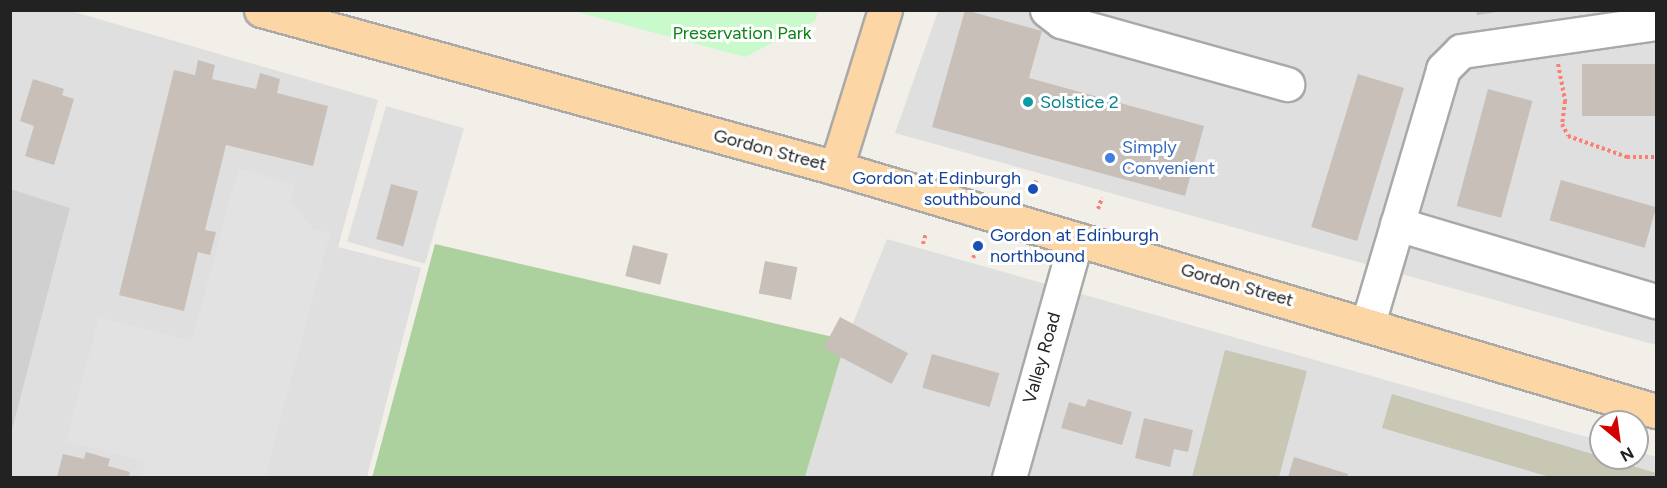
<!DOCTYPE html>
<html>
<head>
<meta charset="utf-8">
<style>
	body { margin:0 }
	#map { position:relative; width:1667px; height:488px; overflow:hidden; background:#f2efe9; font-family:Figtree,sans-serif }
	div>[style] { position:absolute }
	.residential>* { inset:0; background:#e0dfdf; transform-origin:0 0 }
	.religious>* { inset:0; background:#d0d0d0 }
	.construction>* { inset:0; background:#c7c7b4 }
	.forest>* { inset:0; background:#add19e }
	.park>* { inset:0; background:#c8facc }
	.parking>* { inset:0; background:#e2e2e2 }
	.building>* { inset:0; background:#c7bfb8; transform-origin:0 0 }
	.path>* { height:4px; margin-top:-2px; transform-origin:0; background:repeating-linear-gradient(90deg,#fa8072 0 3px,transparent 0 6px) }
	.roads { filter:drop-shadow(2px 0 #a9a9a9) drop-shadow(-2px 0 #a9a9a9) drop-shadow(0 2px #a9a9a9) drop-shadow(0 -2px #a9a9a9) }
	.minor>* { height:33px; margin:-16.5px; padding:0 16.5px; transform-origin:16.5px; border-radius:16.5px; background:#fff }
	.major>* { height:33px; margin:-16.5px; padding:0 16.5px; transform-origin:16.5px; border-radius:16.5px; background:#fcd6a4 }
	.dots>* { width:16px; height:16px; translate:-50% -50%; box-sizing:border-box; border:3px solid #fff; border-radius:50% }
	span { translate:-50% -50%; white-space:nowrap; text-align:center; line-height:1.15; -webkit-text-stroke:6px #fff; paint-order:stroke }
	.park-label { font-size:18px; color:#0c8416 }
	.culture-label { font-size:18px; color:#0d838f }
	.left { translate:0 -50%; text-align:left }
	.shop-label { font-size:18px; color:#366cbe }
	.street-label { font-size:18px; color:#222 }
	.transit-label { font-size:18px; color:#164399 }
	.right { translate:-100% -50%; text-align:right }
	.frame { position:absolute; inset:0; border:12px solid #222; pointer-events:none }
	.north { position:absolute; left:1589px; top:410px; width:60px; height:60px; box-sizing:border-box; background:#fff; border:2px solid #a7a7a7; border-radius:50%; rotate:151deg; font-size:16px; font-weight:700; line-height:24px; text-align:center; color:#222 }
	.north::after { content:''; display:block; margin:auto; width:21px; height:27px; background:#d40000; clip-path:polygon(50% 0,100% 100%,50% 72%,0 100%) }
</style>
</head>
<body>
<div id="map">
	<div class="residential">
		<i style="clip-path:polygon(11px 11px,71px 11px,378px 100px,338px 247px,421px 268px,367px 477px,11px 477px,11px 434px,70px 208px,11px 189px)"></i>
		<i style="clip-path:polygon(938px 11px,1656px 11px,1656px 345px,895px 133px)"></i>
		<i style="left:386px;top:106px;width:81px;height:141px;rotate:16deg"></i>
		<i style="clip-path:polygon(887px 239px,1601px 441px,1601px 458px,1637px 458px,1637px 451px,1656px 457px,1656px 478px,805px 478px,846px 340px)"></i>
	</div>
	<div class="religious">
		<i style="clip-path:polygon(11px 189px,70px 208px,11px 434px)"></i>
	</div>
	<div class="construction">
		<i style="clip-path:polygon(1225px 350px,1307px 371px,1279px 477px,1192px 477px)"></i>
		<i style="clip-path:polygon(1392px 394px,1656px 473px,1656px 477px,1550px 477px,1382px 428px)"></i>
	</div>
	<div class="forest">
		<i style="clip-path:polygon(435px 244px,846px 340px,805px 477px,372px 478px)"></i>
	</div>
	<div class="park">
		<i style="clip-path:polygon(573px 11px,818px 11px,815px 21px,745px 57px)"></i>
	</div>
	<div class="parking">
		<i style="clip-path:polygon(238px 169px,295px 184px,291px 201px,313px 229px,330px 234px,265px 477px,141px 477px,145px 461px,66px 441px,99px 317px,192px 341px)"></i>
	</div>
	<div class="building">
		<i style="clip-path:polygon(965px 10px,1042px 31px,1029px 78px,1204px 126px,1185px 196px,932px 127px)"></i>
		<i style="clip-path:polygon(1476px 10px,1497px 10px,1497px 12px,1477px 15px)"></i>
		<i style="clip-path:polygon(198px 60px,215px 65px,212px 79px,256px 89px,260px 73px,280px 79px,277px 93px,328px 106px,313px 166px,226px 145px,205px 230px,216px 232px,210px 255px,198px 252px,184px 311px,119px 295px,174px 70px,195px 75px)"></i>
		<i style="left:1656px;top:64px;width:52px;height:74px;rotate:90deg"></i>
		<i style="left:1358px;top:74px;width:48px;height:160px;rotate:17deg"></i>
		<i style="clip-path:polygon(33px 79px,64px 89px,62px 95px,74px 99px,54px 165px,25px 156px,34px 126px,20px 121px)"></i>
		<i style="left:1488px;top:89px;width:46px;height:121px;rotate:15deg"></i>
		<i style="left:1561px;top:180px;width:99px;height:42px;rotate:16deg"></i>
		<i style="left:391px;top:184px;width:28px;height:57px;rotate:15deg"></i>
		<i style="left:633px;top:245px;width:36px;height:32px;rotate:14deg"></i>
		<i style="left:765px;top:261px;width:33px;height:33px;rotate:11deg"></i>
		<i style="left:840px;top:317px;width:77px;height:35px;rotate:28deg"></i>
		<i style="left:932px;top:354px;width:70px;height:35px;rotate:16deg"></i>
		<i style="clip-path:polygon(1088px 399px,1132px 412px,1122px 445px,1061px 428px,1069px 402px,1085px 407px)"></i>
		<i style="clip-path:polygon(1144px 418px,1193px 430px,1188px 452px,1174px 449px,1170px 467px,1135px 458px)"></i>
		<i style="clip-path:polygon(86px 452px,110px 459px,108px 466px,130px 472px,129px 477px,57px 477px,63px 454px,84px 459px)"></i>
		<i style="clip-path:polygon(1294px 457px,1348px 474px,1347px 477px,1288px 477px)"></i>
	</div>
	<div class="path">
		<i style="left:1558px;top:64px;width:38px;rotate:79deg"></i>
		<i style="left:1565px;top:101px;width:23px;rotate:97deg"></i>
		<i style="left:1562px;top:124px;width:13px;rotate:63deg"></i>
		<i style="left:1568px;top:136px;width:63px;rotate:19.6deg"></i>
		<i style="left:1627px;top:157px;width:29px"></i>
		<i style="left:1033px;top:189px;width:11px;rotate:-68deg"></i>
		<i style="left:1098px;top:209px;width:12px;rotate:-70deg"></i>
		<i style="left:923px;top:244px;width:11px;rotate:-75deg"></i>
		<i style="left:973px;top:258px;width:13px;rotate:-67deg"></i>
	</div>
	<div class="roads">
		<div class="minor">
			<i style="left:1047px;top:10px;width:18px;rotate:38deg"></i>
			<i style="left:1061px;top:21px;width:235px;rotate:15.6deg"></i>
			<i style="left:1397px;top:224px;width:270px;rotate:16.6deg"></i>
			<i style="left:1368px;top:323px;width:265px;rotate:-73.5deg"></i>
			<i style="left:1443px;top:69px;width:25px;rotate:-45deg"></i>
			<i style="left:1461px;top:51px;width:197px;rotate:-8.2deg"></i>
			<i style="left:1009px;top:478px;width:247px;rotate:-74.3deg"></i>
		</div>
		<div class="major">
			<i style="left:261px;top:10px;width:596px;rotate:15.36deg"></i>
			<i style="left:836px;top:168px;width:855px;rotate:16.51deg"></i>
			<i style="left:836px;top:168px;width:165px;rotate:-72.8deg"></i>
		</div>
	</div>
	<div class="dots">
		<i style="left:1028px;top:102px;background:#0f9aa8"></i>
		<i style="left:1110px;top:158px;background:#3f7fe0"></i>
		<i style="left:1033px;top:189px;background:#1a4fb4"></i>
		<i style="left:978px;top:246px;background:#1a4fb4"></i>
	</div>
	<div class="park-label">
		<span style="left:742px;top:33px">Preservation Park</span>
	</div>
	<div class="culture-label">
		<span class="left" style="left:1040px;top:102px">Solstice 2</span>
	</div>
	<div class="shop-label">
		<span class="left" style="left:1122px;top:158px">Simply<br>Convenient</span>
	</div>
	<div class="street-label">
		<span style="left:770px;top:150px;rotate:15deg">Gordon Street</span>
		<span style="left:1237px;top:285px;rotate:16deg">Gordon Street</span>
		<span style="left:1042px;top:358px;rotate:-74deg">Valley Road</span>
	</div>
	<div class="transit-label">
		<span class="right" style="left:1021px;top:189px">Gordon at Edinburgh<br>southbound</span>
		<span class="left" style="left:990px;top:246px">Gordon at Edinburgh<br>northbound</span>
	</div>
	<div class="frame"></div>
	<div class="north">N</div>
</div>
</body>
</html>
